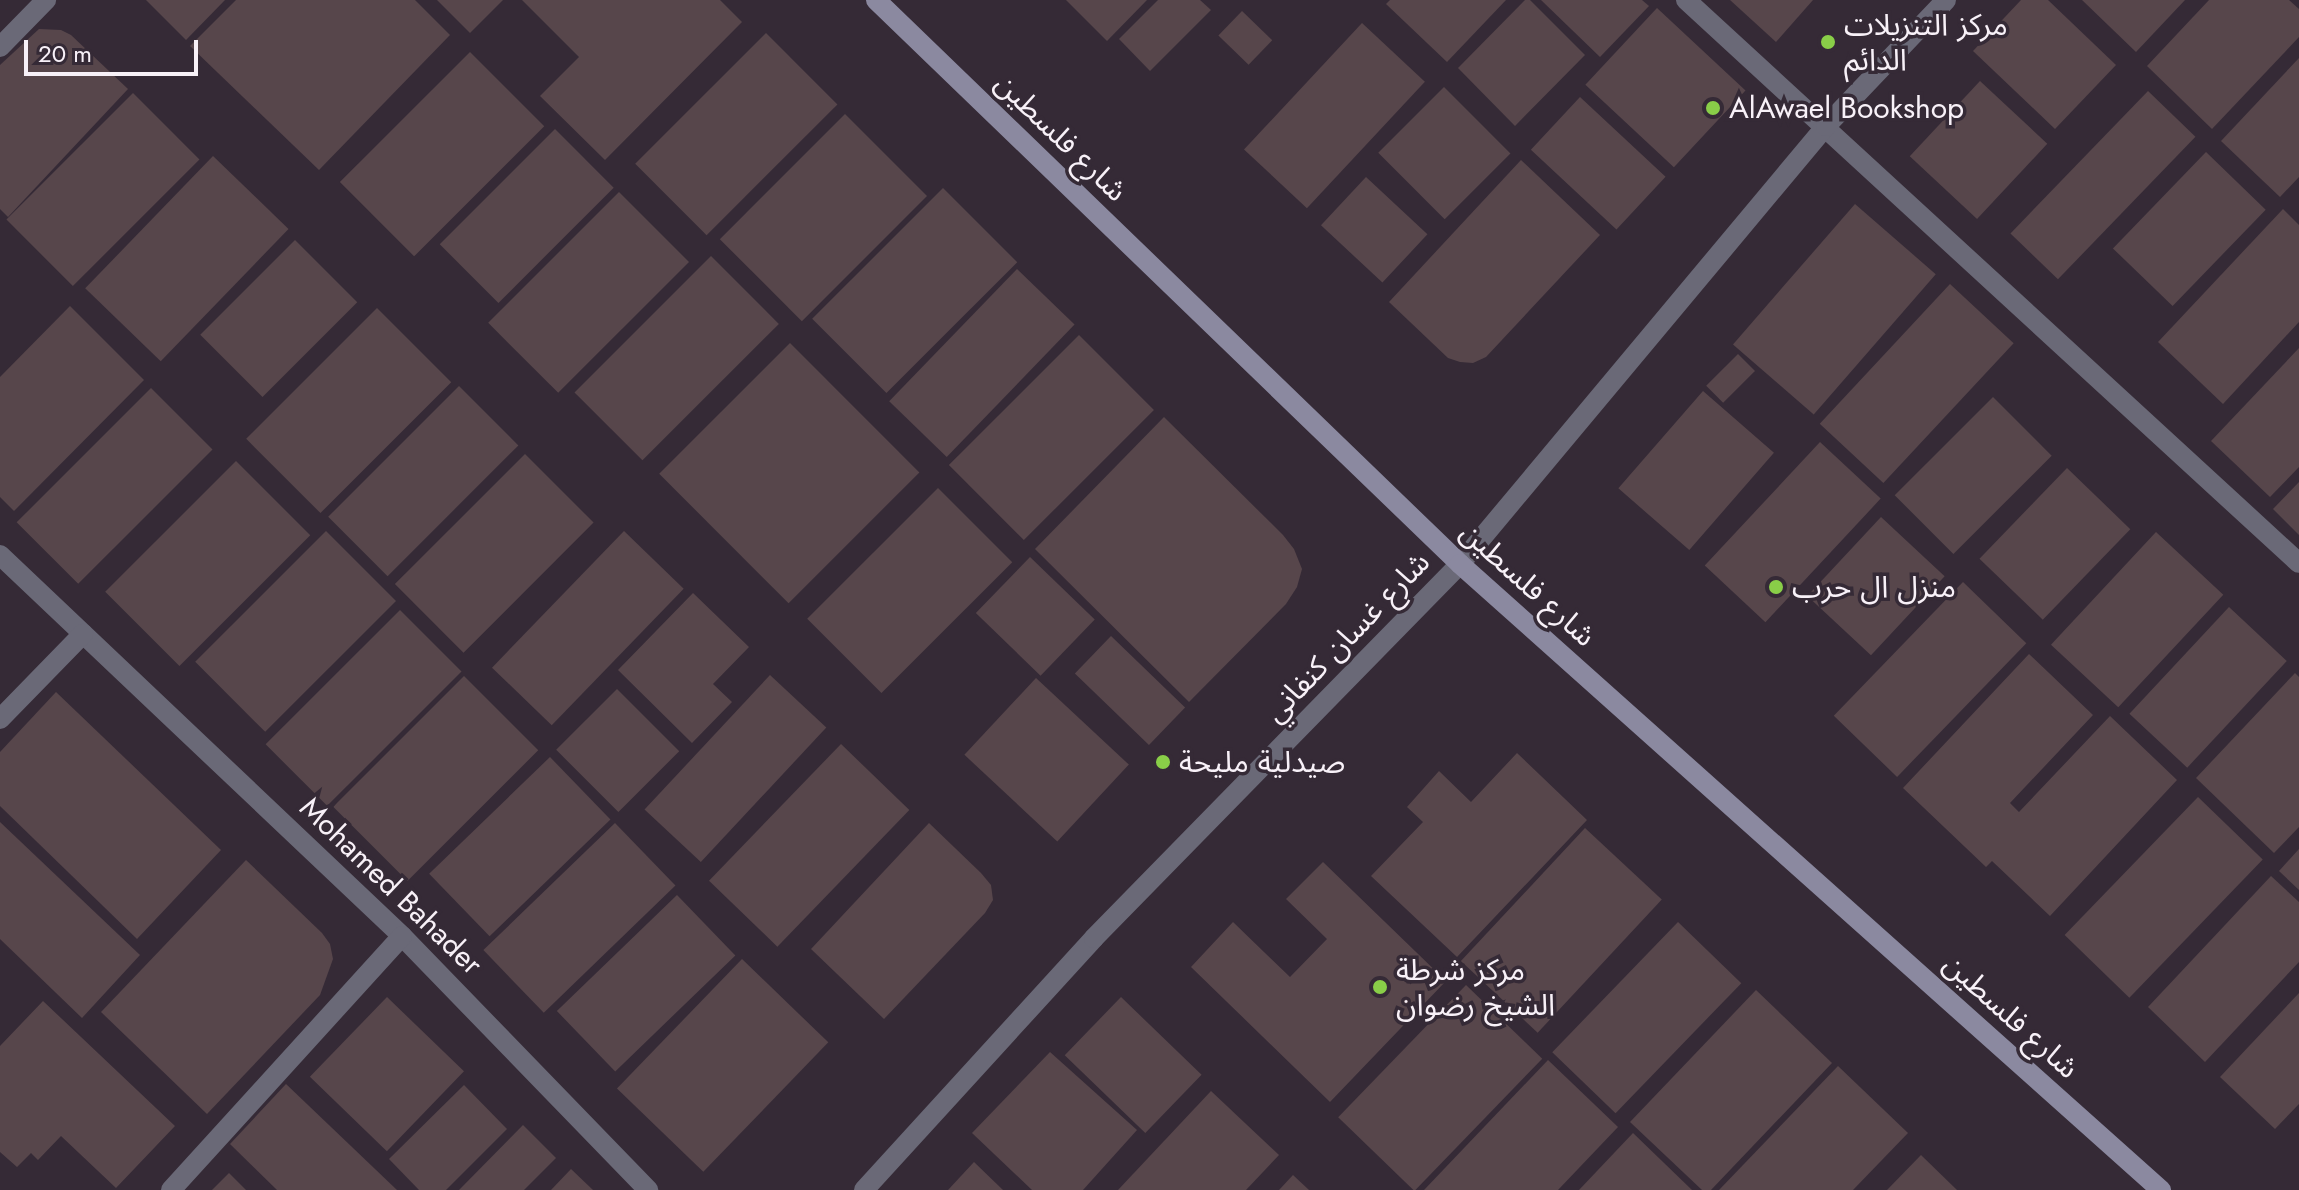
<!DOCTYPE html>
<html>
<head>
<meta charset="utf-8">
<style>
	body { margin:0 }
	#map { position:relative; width:2299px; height:1190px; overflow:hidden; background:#352a36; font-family:Jost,"Noto Sans Arabic",sans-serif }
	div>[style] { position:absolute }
	.building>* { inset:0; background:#57464b; transform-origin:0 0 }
	.street>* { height:20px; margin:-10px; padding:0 10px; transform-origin:10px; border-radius:10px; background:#6a6977 }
	.secondary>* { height:20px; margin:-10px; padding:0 10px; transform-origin:10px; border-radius:10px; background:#8b89a0 }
	.dots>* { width:22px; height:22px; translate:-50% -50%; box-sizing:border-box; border:4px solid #352a36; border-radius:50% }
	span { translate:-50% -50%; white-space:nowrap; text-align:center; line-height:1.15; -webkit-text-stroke:7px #352a36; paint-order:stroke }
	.poi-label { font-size:30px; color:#f8f1f8 }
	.left { translate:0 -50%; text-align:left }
	.street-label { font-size:30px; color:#f8f1f8 }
	.scale { position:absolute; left:24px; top:40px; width:174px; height:36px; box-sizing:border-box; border:4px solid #f8f1f8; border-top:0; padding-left:10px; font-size:24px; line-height:28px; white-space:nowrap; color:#f8f1f8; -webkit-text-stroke:6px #352a36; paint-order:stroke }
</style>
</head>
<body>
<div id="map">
	<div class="building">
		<i style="clip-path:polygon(146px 0,225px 0,186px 40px)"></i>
		<i style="clip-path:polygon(236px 0,415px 0,450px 35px,319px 170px,190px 46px)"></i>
		<i style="clip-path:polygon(437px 0,503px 0,470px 33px)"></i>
		<i style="clip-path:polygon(522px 0,720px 0,742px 22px,605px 160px,540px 96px,579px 57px)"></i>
		<i style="clip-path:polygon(1066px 0,1147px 0,1107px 41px)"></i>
		<i style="clip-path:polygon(1158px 0,1200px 0,1211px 10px,1150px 71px,1119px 39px)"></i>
		<i style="clip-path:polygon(1390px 0,1506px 0,1447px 62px,1386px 4px)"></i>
		<i style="clip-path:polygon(1525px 0,1530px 0,1585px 55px,1515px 126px,1458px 68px)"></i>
		<i style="clip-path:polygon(1541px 0,1642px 0,1649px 6px,1600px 57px)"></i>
		<i style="clip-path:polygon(1730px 0,1813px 0,1776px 42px)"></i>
		<i style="clip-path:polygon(2021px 0,2048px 0,2116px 65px,2055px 129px,1973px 51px)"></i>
		<i style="clip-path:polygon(2082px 0,2185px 0,2136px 52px)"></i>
		<i style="clip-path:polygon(2209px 0,2289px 0,2299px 9px,2299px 37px,2212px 129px,2147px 66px)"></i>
		<i style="left:1657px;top:8px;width:121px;height:105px;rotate:43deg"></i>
		<i style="left:1242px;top:11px;width:42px;height:34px;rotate:44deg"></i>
		<i style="left:1362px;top:23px;width:86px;height:173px;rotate:43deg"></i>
		<i style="clip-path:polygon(39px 29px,61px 30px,71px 35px,128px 89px,8px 217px,0 209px,0 65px)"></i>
		<i style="left:766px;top:33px;width:101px;height:185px;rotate:45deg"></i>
		<i style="left:470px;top:52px;width:105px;height:184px;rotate:45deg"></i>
		<i style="clip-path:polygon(2299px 58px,2299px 177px,2280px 197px,2221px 141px)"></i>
		<i style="left:1980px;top:81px;width:92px;height:103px;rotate:43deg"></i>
		<i style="left:1444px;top:87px;width:94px;height:93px;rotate:45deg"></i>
		<i style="left:2148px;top:91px;width:66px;height:198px;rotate:44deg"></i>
		<i style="left:133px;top:93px;width:94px;height:179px;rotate:45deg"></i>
		<i style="left:1580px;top:97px;width:117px;height:72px;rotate:43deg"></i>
		<i style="left:845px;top:114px;width:116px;height:177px;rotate:45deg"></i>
		<i style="left:555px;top:129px;width:83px;height:163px;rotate:45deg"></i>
		<i style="left:2206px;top:152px;width:83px;height:134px;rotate:44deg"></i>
		<i style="left:213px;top:156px;width:105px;height:184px;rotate:44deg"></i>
		<i style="clip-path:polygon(1521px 160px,1600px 235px,1486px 357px,1473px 363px,1460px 362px,1448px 358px,1389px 302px)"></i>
		<i style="left:1366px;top:177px;width:84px;height:66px;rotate:43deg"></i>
		<i style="left:943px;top:188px;width:105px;height:185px;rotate:45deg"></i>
		<i style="left:619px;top:192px;width:99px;height:185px;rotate:45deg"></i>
		<i style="left:1855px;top:204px;width:107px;height:186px;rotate:41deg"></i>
		<i style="clip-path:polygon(2283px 209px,2299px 225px,2299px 322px,2223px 404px,2158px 342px)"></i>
		<i style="left:295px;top:240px;width:88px;height:134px;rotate:45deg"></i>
		<i style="left:711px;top:256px;width:96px;height:193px;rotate:45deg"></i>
		<i style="left:1017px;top:269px;width:80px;height:184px;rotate:44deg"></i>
		<i style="left:1950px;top:284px;width:87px;height:191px;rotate:43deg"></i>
		<i style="clip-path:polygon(70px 306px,144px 380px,14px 511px,0 497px,0 377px)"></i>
		<i style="left:377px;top:308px;width:105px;height:185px;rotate:45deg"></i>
		<i style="left:1079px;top:335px;width:106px;height:184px;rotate:45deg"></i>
		<i style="left:790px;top:343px;width:183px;height:185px;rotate:45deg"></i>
		<i style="clip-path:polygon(2299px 348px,2299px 467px,2270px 497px,2211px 441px)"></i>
		<i style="left:1738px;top:354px;width:24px;height:45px;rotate:45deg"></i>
		<i style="left:459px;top:386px;width:84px;height:185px;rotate:45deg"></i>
		<i style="left:151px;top:388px;width:87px;height:190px;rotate:45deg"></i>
		<i style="left:1703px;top:391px;width:94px;height:129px;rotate:41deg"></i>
		<i style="left:1993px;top:397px;width:83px;height:139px;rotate:45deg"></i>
		<i style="clip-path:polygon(1164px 417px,1283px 535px,1294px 549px,1302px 569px,1297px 587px,1286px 604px,1189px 702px,1035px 549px)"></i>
		<i style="left:1820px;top:442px;width:83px;height:169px;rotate:43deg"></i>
		<i style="left:525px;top:454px;width:97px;height:184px;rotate:45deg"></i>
		<i style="left:236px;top:461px;width:105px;height:185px;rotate:45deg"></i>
		<i style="left:2067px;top:468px;width:88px;height:126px;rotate:44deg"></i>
		<i style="clip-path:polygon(2299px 482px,2299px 535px,2273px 509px)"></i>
		<i style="left:938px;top:488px;width:105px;height:185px;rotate:45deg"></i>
		<i style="left:1881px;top:517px;width:87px;height:108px;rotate:43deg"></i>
		<i style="left:326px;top:531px;width:99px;height:185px;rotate:45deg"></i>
		<i style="left:624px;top:531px;width:83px;height:190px;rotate:44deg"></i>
		<i style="left:2156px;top:532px;width:92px;height:154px;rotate:43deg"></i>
		<i style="left:1030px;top:557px;width:90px;height:78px;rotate:44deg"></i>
		<i style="left:1963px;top:582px;width:88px;height:186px;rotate:44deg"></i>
		<i style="clip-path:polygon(693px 593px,749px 647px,713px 684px,732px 702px,692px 743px,618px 670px)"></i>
		<i style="left:2229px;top:607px;width:79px;height:146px;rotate:43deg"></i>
		<i style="left:400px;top:610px;width:87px;height:190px;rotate:45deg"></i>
		<i style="left:1111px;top:636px;width:103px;height:52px;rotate:44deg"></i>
		<i style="clip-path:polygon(2029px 654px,2093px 715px,2010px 803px,2019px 812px,2110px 716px,2177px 780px,2050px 916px,1992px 861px,1986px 867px,1903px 788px)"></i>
		<i style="clip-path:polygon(2295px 673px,2299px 677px,2299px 827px,2274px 853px,2196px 778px)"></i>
		<i style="left:770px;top:675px;width:77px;height:184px;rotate:43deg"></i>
		<i style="left:464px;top:676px;width:105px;height:185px;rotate:45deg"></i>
		<i style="left:1036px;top:678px;width:127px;height:105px;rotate:43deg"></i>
		<i style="left:617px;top:689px;width:88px;height:86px;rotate:45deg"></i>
		<i style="clip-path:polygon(56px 692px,221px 850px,137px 939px,0 806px,0 752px)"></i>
		<i style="left:841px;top:744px;width:95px;height:190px;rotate:44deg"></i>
		<i style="clip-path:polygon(1517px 753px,1587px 820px,1457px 957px,1371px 876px,1423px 822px,1407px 807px,1439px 771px,1471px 802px)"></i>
		<i style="left:550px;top:757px;width:87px;height:168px;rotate:46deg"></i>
		<i style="left:2198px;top:797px;width:90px;height:192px;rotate:44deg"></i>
		<i style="clip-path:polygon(0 822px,140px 955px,82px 1018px,0 939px)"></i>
		<i style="left:615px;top:823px;width:87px;height:183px;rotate:46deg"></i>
		<i style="clip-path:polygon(929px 823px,981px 873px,991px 885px,993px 900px,985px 913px,884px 1019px,811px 949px)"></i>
		<i style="left:1585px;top:828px;width:105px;height:182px;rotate:43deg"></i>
		<i style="clip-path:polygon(2299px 849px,2299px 890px,2279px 871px)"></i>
		<i style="clip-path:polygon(246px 860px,322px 933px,330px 944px,333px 959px,320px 995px,207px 1114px,101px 1012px)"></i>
		<i style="clip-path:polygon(1323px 862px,1446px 981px,1330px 1102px,1191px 967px,1233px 922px,1290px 977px,1327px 939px,1286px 899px)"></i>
		<i style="clip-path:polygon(2271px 876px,2299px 902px,2299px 962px,2205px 1062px,2148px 1007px)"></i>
		<i style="left:677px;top:895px;width:84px;height:167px;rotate:46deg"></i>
		<i style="left:1678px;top:922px;width:88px;height:181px;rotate:44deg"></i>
		<i style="left:742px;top:959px;width:120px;height:180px;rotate:44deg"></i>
		<i style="left:1466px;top:985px;width:106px;height:184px;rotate:44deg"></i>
		<i style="clip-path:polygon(1756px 990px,1832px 1063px,1711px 1190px,1702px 1190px,1630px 1122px)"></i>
		<i style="clip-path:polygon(2299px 993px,2299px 1104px,2275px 1129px,2220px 1077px)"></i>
		<i style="left:387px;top:997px;width:107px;height:111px;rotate:44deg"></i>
		<i style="left:1121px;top:997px;width:112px;height:81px;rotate:44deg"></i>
		<i style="clip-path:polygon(43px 1001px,175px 1126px,116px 1188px,61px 1136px,38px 1160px,31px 1153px,17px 1167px,0 1152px,0 1046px)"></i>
		<i style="clip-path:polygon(1050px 1052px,1137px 1130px,1083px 1190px,1032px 1190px,972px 1133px)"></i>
		<i style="clip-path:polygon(1548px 1060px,1618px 1127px,1558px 1190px,1424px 1190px)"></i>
		<i style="clip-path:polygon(1838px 1066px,1908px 1133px,1853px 1190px,1719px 1190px)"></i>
		<i style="clip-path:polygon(286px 1084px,397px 1190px,277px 1190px,230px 1144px)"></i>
		<i style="clip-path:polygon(464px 1085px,507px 1129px,446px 1190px,419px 1190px,389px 1159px)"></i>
		<i style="clip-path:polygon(1211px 1091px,1279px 1155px,1246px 1190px,1118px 1190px)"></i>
		<i style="clip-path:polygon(523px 1125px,556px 1158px,524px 1190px,459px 1190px)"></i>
		<i style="clip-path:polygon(1633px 1133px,1692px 1190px,1579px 1190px)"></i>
		<i style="clip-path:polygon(1921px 1155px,1957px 1190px,1887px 1190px)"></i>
		<i style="clip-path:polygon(974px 1162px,1003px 1190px,948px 1190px)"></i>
		<i style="clip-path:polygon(571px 1169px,593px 1190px,551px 1190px)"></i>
		<i style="clip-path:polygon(229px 1173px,246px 1190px,212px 1190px)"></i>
		<i style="clip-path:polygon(1293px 1175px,1309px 1190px,1279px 1190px)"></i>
	</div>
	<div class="street">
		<i style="left:1686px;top:0;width:832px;rotate:42.57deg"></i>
		<i style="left:0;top:47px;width:66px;rotate:-45.6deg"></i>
		<i style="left:0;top:555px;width:554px;rotate:43.46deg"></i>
		<i style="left:402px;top:936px;width:354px;rotate:45.9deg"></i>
		<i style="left:0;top:719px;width:119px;rotate:-45.7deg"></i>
		<i style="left:171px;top:1190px;width:343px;rotate:-47.7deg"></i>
		<i style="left:864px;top:1190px;width:341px;rotate:-47.6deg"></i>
		<i style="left:1094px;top:938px;width:523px;rotate:-45.62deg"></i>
		<i style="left:1460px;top:564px;width:571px;rotate:-50.12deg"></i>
		<i style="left:1826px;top:126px;width:174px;rotate:-46.4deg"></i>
	</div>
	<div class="secondary">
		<i style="left:876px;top:0;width:812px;rotate:44deg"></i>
		<i style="left:1460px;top:564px;width:940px;rotate:41.77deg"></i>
	</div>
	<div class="dots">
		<i style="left:1828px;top:42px;background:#89ce48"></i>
		<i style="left:1713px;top:108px;background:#89ce48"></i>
		<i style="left:1776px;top:587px;background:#89ce48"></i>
		<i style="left:1163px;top:762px;background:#89ce48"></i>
		<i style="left:1380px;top:987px;background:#89ce48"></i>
	</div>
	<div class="poi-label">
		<span class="left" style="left:1844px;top:42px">مركز التنزيلات<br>الدائم</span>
		<span class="left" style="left:1729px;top:108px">AlAwael Bookshop</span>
		<span class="left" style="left:1792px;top:587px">منزل ال حرب</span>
		<span class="left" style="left:1179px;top:762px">صيدلية مليحة</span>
		<span class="left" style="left:1396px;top:987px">مركز شرطة<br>الشيخ رضوان</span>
	</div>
	<div class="street-label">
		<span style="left:1061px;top:137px;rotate:44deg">شارع فلسطين</span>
		<span style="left:1528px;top:584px;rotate:42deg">شارع فلسطين</span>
		<span style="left:1347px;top:637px;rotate:-46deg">شارع غسان كنفاني</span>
		<span style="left:391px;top:886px;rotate:44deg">Mohamed Bahader</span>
		<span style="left:2011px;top:1016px;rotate:42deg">شارع فلسطين</span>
	</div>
	<div class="scale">20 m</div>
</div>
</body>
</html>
